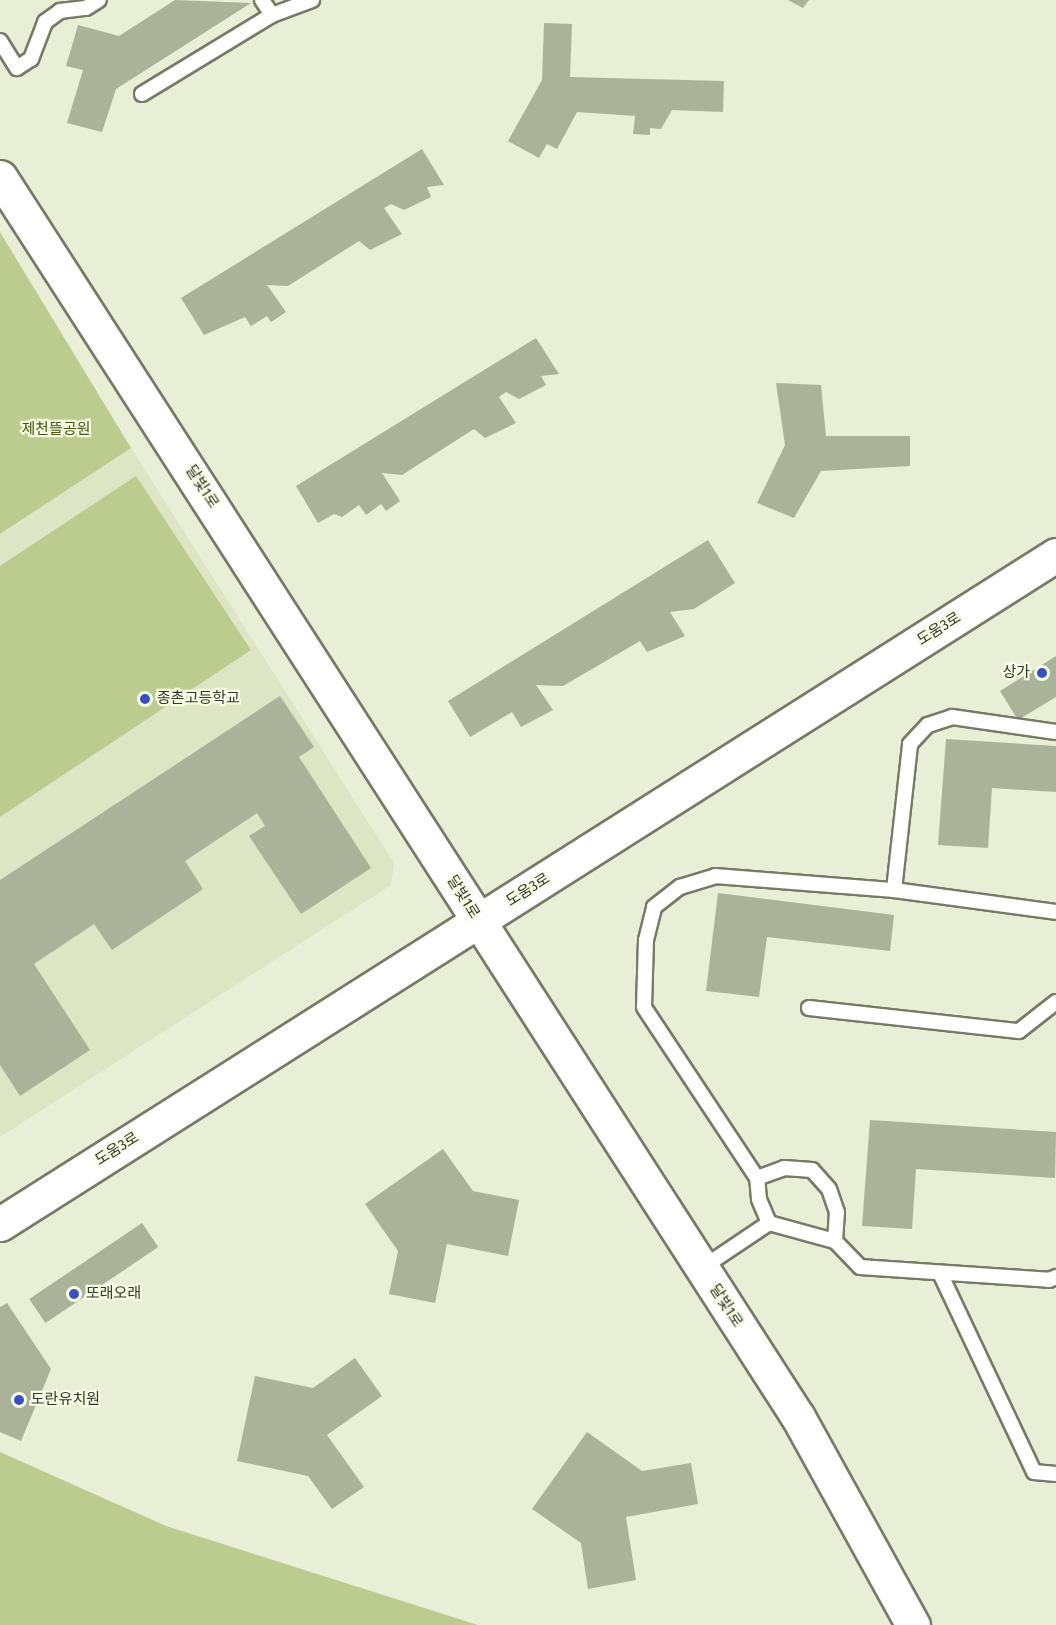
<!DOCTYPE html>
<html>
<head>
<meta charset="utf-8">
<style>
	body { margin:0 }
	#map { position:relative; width:1056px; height:1625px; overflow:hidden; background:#e8efd6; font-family:"Fira Sans Condensed","Noto Sans KR",sans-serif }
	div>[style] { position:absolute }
	.built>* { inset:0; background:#dde5c5 }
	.green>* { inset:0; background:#bccb8e }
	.building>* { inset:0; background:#abb29a; transform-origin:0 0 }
	.roads { filter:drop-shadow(2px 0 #757b65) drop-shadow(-2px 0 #757b65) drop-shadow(0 2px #757b65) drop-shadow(0 -2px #757b65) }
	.lane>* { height:14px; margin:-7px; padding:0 7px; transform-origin:7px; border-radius:7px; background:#fff }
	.secondary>* { height:33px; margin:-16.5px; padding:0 16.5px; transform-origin:16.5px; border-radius:16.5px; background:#fff }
	.dots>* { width:16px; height:16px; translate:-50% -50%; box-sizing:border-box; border:3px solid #f5fde3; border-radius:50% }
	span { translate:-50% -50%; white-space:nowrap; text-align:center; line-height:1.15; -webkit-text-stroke:4.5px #f5fde3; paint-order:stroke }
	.park-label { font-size:15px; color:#495511 }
	.street-label { font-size:15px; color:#33362c }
	.poi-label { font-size:15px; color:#33362c }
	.right { translate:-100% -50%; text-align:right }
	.left { translate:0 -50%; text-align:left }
</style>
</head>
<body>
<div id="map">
	<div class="built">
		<i style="clip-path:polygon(131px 448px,394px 863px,391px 885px,0 1137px,0 534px)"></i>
	</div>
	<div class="green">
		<i style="clip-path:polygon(0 232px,131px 448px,0 534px)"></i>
		<i style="clip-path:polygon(136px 476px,251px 650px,0 817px,0 566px)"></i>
		<i style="clip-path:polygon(0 1452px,166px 1526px,478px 1625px,0 1625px)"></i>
	</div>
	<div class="building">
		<i style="clip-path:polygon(175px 0,251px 3px,116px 89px,102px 132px,67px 123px,83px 70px,66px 66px,78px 25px,119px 36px)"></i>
		<i style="clip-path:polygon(788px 0,809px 0,803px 8px)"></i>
		<i style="clip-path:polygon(544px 23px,572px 24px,570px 77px,724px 81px,723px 112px,672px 110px,661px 129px,650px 128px,650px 135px,633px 134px,635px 116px,577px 112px,557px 149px,547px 144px,539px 158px,508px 141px,542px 80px)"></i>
		<i style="clip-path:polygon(422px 149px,444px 185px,427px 187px,431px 197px,404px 210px,391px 204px,384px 208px,402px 234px,370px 250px,359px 241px,288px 286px,267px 285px,286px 312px,271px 322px,267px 316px,251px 326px,245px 317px,204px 335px,181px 298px)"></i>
		<i style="clip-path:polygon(536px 338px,559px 374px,541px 376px,546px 385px,519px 399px,506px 392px,499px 397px,516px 423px,485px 438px,474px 429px,402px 475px,382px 473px,400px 501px,386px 511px,381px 504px,366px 515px,359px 505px,342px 517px,334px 514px,318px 523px,296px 486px)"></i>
		<i style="clip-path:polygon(776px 383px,821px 385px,826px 436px,910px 436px,910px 466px,821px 471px,794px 518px,757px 503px,785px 445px)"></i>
		<i style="clip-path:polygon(708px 540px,735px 583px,694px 609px,670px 612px,685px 636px,647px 652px,640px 641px,563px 686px,536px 685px,553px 710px,521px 727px,512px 712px,470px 737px,448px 701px)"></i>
		<i style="clip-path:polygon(1056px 656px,1056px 697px,1018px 720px,1000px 691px)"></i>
		<i style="clip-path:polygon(280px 696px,314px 747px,299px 757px,371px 868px,301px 914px,249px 836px,265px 826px,257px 813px,185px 861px,203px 889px,112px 950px,94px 924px,34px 964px,90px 1050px,20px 1096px,0 1065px,0 880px)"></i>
		<i style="clip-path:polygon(946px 739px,1056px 746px,1056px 792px,992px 788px,988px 848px,938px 845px)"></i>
		<i style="clip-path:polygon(718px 893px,894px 915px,890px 951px,767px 937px,759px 997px,706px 991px)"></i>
		<i style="clip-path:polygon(870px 1120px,1056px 1132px,1055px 1178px,916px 1169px,912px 1229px,862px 1226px)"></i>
		<i style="clip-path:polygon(443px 1149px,473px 1191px,519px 1200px,508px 1256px,447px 1244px,435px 1303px,389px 1294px,398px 1251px,365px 1204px)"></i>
		<i style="left:142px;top:1223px;width:29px;height:136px;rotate:56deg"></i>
		<i style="clip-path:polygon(7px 1303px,51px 1369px,21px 1441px,0 1432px,0 1307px)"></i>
		<i style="clip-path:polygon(355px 1358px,382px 1396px,327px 1435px,364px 1487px,332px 1509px,308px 1476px,237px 1461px,255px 1376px,313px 1388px)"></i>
		<i style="clip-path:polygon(587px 1432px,642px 1471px,691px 1463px,698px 1504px,626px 1517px,636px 1580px,588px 1589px,581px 1543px,532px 1509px)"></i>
	</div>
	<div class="roads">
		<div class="lane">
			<i style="left:262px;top:0;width:18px;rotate:56deg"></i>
			<i style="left:0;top:41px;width:32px;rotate:58deg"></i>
			<i style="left:17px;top:68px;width:17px;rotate:-33deg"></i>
			<i style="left:31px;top:59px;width:40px;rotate:-69deg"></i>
			<i style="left:45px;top:22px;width:19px;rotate:-36deg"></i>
			<i style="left:60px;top:11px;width:26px;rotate:-7deg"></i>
			<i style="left:86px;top:8px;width:15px;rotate:-32deg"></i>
			<i style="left:142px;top:94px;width:152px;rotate:-31.3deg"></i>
			<i style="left:272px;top:15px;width:43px;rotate:-20.6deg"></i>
			<i style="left:894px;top:890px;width:147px;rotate:-83.7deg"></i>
			<i style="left:910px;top:744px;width:26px;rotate:-47deg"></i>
			<i style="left:928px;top:725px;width:25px;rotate:-18deg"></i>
			<i style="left:952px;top:717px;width:105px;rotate:8.2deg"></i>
			<i style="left:809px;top:1008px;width:211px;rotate:6.3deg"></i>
			<i style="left:1019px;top:1031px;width:47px;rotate:-38.1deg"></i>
			<i style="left:757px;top:1178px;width:205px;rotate:-123.5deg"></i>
			<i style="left:644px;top:1007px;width:67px;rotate:-88.3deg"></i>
			<i style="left:646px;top:940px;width:34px;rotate:-76deg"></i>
			<i style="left:654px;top:907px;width:33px;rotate:-38deg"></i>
			<i style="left:680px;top:887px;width:37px;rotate:-17deg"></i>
			<i style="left:715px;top:876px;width:180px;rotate:4.5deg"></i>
			<i style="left:894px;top:890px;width:163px;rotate:7.7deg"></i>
			<i style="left:769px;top:1223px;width:26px;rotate:-113deg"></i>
			<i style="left:759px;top:1199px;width:21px;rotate:-95deg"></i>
			<i style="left:757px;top:1178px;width:29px;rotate:-20deg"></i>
			<i style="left:784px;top:1168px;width:28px;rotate:4deg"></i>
			<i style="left:812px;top:1170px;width:25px;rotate:48deg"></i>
			<i style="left:829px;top:1189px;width:24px;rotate:71deg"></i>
			<i style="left:837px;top:1212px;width:29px;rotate:94deg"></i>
			<i style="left:702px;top:1268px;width:81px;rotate:-33.9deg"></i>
			<i style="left:769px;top:1223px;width:68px;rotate:15.3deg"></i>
			<i style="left:835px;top:1241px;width:36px;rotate:46deg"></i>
			<i style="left:860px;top:1267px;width:189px;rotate:3.9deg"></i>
			<i style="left:1049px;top:1280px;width:8px;rotate:-23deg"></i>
			<i style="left:940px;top:1273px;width:220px;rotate:64.7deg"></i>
			<i style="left:1034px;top:1472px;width:22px;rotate:5deg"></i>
		</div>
		<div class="secondary">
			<i style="left:0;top:177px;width:1475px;rotate:57.24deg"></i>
			<i style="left:798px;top:1417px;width:238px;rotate:61.1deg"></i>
			<i style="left:0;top:1224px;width:1250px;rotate:-32.36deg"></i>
		</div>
	</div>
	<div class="dots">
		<i style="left:1042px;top:673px;background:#3950c2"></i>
		<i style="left:145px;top:699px;background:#3950c2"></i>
		<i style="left:74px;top:1294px;background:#3950c2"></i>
		<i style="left:19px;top:1400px;background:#3950c2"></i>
	</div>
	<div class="park-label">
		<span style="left:56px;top:430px">제천뜰공원</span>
	</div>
	<div class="street-label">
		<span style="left:202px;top:487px;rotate:57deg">달빛1로</span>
		<span style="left:939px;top:629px;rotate:-32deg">도움3로</span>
		<span style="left:528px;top:890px;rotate:-32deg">도움3로</span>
		<span style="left:463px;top:897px;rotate:58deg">달빛1로</span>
		<span style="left:117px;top:1149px;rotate:-32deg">도움3로</span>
		<span style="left:726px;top:1306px;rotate:57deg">달빛1로</span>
	</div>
	<div class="poi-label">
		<span class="right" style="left:1030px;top:673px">상가</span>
		<span class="left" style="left:157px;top:699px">종촌고등학교</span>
		<span class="left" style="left:86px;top:1294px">또래오래</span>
		<span class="left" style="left:31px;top:1400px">도란유치원</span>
	</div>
</div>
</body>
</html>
